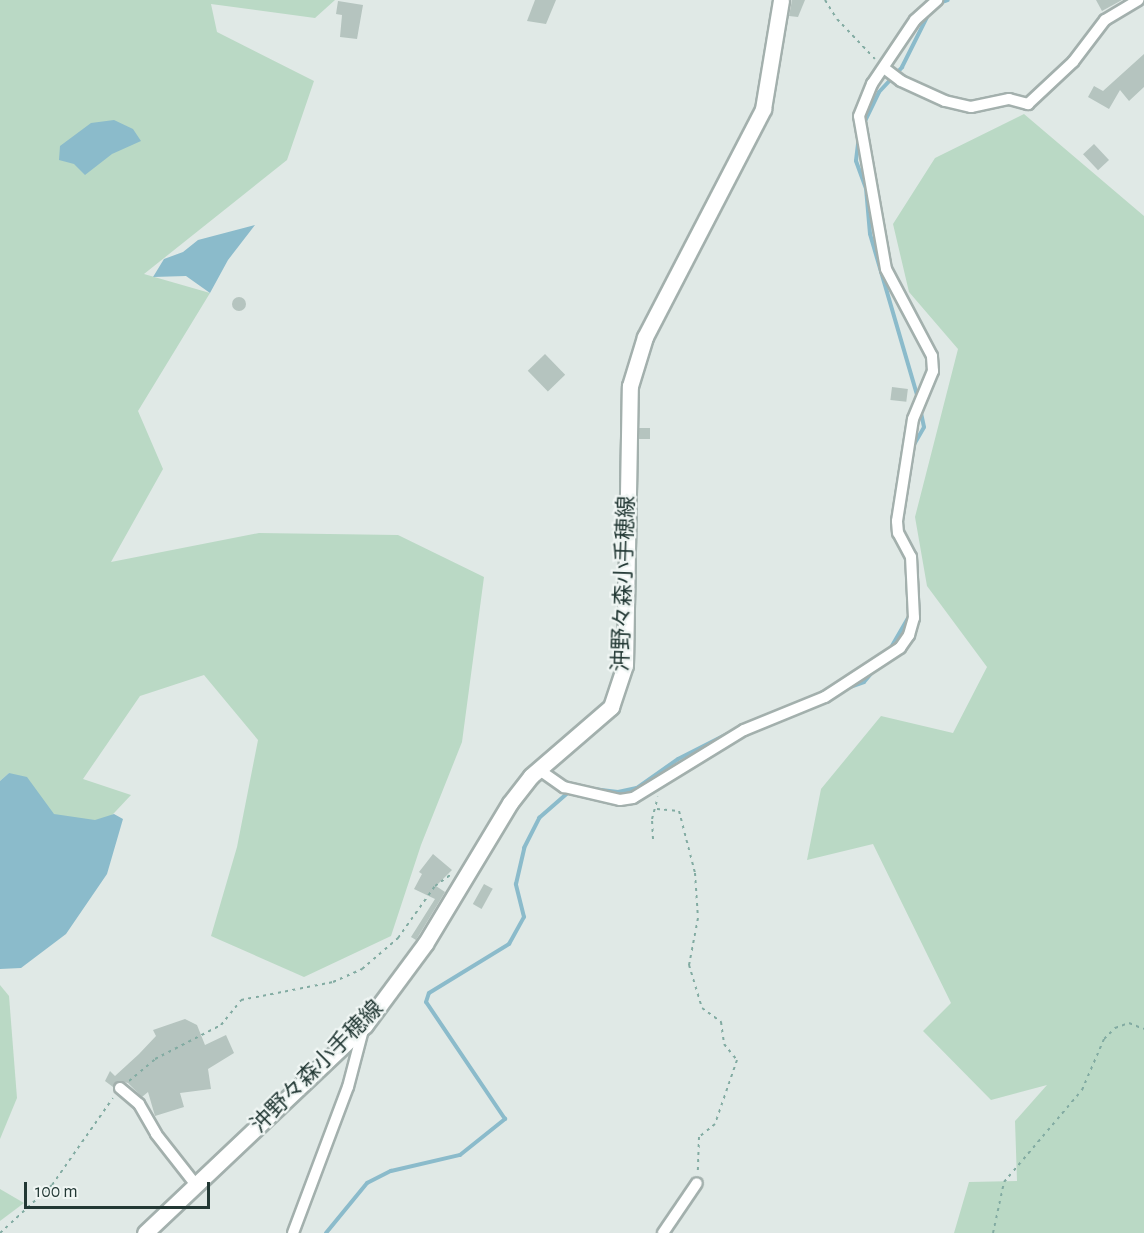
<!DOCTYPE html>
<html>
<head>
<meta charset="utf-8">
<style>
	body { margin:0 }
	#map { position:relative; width:1144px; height:1233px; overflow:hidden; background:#e0e9e6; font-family:"Alegreya Sans","Noto Sans JP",sans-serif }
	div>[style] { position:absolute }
	.green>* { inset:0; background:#bad9c5 }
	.water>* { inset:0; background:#8bbbcb }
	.stream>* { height:4px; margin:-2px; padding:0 2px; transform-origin:2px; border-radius:2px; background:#8bbbcb }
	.building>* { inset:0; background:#b5c4bf; transform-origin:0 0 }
	.round { border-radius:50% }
	.path>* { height:2px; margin-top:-1px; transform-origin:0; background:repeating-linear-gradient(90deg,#82aba2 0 3px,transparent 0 7.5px) }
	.roads { filter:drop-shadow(2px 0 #a3b0ad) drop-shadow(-2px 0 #a3b0ad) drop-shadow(0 2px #a3b0ad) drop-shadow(0 -2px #a3b0ad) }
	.street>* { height:10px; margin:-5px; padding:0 5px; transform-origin:5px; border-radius:5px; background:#fff }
	.secondary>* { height:15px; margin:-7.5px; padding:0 7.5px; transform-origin:7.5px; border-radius:7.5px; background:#fff }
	span { translate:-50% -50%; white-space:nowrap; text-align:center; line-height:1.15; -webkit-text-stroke:4.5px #f0f6f4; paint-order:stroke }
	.street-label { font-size:22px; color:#223834 }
	.scale { position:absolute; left:24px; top:1182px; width:186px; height:27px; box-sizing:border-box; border:3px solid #223834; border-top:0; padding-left:8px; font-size:18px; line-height:21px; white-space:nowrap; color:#223834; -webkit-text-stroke:4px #f0f6f4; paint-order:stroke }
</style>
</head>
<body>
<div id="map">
	<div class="green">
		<i style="clip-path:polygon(0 0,335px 0,315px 18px,211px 4px,217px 32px,314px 81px,287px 160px,144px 274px,210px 293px,138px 411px,163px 469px,111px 562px,259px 533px,398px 535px,484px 577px,462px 742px,421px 845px,391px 936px,304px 977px,211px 936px,237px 847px,258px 740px,204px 675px,140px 696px,83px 779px,131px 795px,100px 828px,39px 810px,9px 773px,0 781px)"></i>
		<i style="clip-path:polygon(1024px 114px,1144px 216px,1144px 1233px,954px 1233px,969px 1182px,1017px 1181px,1015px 1121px,1047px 1085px,991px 1100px,923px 1031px,951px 1003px,873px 844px,807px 860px,821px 789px,881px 716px,953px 733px,987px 667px,927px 586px,915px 517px,958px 349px,909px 292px,893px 224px,935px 158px)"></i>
		<i style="clip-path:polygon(0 985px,9px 996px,17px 1098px,0 1139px)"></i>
		<i style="clip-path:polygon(0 1189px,24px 1203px,0 1221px)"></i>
	</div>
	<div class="water">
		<i style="clip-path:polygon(114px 120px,133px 129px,141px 141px,112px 154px,85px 175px,74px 164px,59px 160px,60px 146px,91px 123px)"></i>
		<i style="clip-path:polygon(255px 225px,228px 260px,210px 293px,186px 276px,153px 277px,164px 259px,183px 252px,198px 240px)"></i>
		<i style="clip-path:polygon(9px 773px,27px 777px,54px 814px,95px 820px,114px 814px,123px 819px,107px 874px,66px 934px,21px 968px,0 969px,0 781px)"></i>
	</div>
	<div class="stream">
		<i style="left:939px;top:3px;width:9px;rotate:-18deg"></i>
		<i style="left:864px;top:123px;width:34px;rotate:-64deg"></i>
		<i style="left:879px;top:92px;width:34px;rotate:-47deg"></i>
		<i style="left:902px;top:67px;width:58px;rotate:-63.4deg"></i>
		<i style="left:859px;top:136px;width:25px;rotate:97deg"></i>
		<i style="left:856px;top:161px;width:29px;rotate:70deg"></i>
		<i style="left:866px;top:188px;width:46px;rotate:85deg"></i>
		<i style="left:870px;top:234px;width:171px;rotate:73.7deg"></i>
		<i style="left:912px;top:448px;width:24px;rotate:-60deg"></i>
		<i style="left:924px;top:427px;width:19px;rotate:-102deg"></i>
		<i style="left:896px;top:496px;width:25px;rotate:-79deg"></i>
		<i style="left:889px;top:651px;width:39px;rotate:-60deg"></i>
		<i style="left:847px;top:688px;width:18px;rotate:-19deg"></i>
		<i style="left:864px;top:682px;width:17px;rotate:-50deg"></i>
		<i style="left:593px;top:789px;width:25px;rotate:7deg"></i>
		<i style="left:618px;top:792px;width:19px;rotate:-12deg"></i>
		<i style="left:637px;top:788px;width:50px;rotate:-35.3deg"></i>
		<i style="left:678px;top:759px;width:59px;rotate:-27deg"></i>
		<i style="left:326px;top:1233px;width:65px;rotate:-50.6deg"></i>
		<i style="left:367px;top:1183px;width:27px;rotate:-27deg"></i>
		<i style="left:391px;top:1171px;width:71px;rotate:-13.1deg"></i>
		<i style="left:460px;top:1155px;width:58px;rotate:-38.7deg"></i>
		<i style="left:505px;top:1119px;width:141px;rotate:-124deg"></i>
		<i style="left:426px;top:1002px;width:9px;rotate:-72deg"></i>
		<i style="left:429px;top:993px;width:94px;rotate:-31.5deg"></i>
		<i style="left:509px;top:944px;width:31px;rotate:-61deg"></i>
		<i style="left:524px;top:917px;width:34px;rotate:-104deg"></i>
		<i style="left:516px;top:884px;width:37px;rotate:-77deg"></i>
		<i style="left:524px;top:848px;width:34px;rotate:-63deg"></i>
		<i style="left:539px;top:818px;width:41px;rotate:-41.1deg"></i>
	</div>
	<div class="building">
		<i style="clip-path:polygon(535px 0,556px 0,546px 24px,527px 21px)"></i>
		<i style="clip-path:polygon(792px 0,805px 0,798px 17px,789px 16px)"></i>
		<i style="clip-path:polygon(1096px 0,1122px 0,1102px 11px)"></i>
		<i style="clip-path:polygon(338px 1px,363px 5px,357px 39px,340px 37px,342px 15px,336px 14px)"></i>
		<i style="clip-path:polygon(1144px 54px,1144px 87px,1129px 101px,1120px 90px,1109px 109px,1088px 97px,1094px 86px,1103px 91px)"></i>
		<i style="left:1094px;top:144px;width:22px;height:15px;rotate:47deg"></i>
		<i class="round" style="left:232px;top:297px;width:14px;height:14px"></i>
		<i style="left:545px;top:354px;width:29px;height:24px;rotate:46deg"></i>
		<i style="left:892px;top:387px;width:16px;height:13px;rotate:7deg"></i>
		<i style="left:639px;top:428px;width:11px;height:11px"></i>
		<i style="clip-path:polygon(433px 854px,452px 870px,436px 886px,445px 892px,416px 940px,411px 937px,435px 899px,414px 889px,422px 874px,419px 872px)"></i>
		<i style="left:484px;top:884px;width:10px;height:23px;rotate:29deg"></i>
		<i style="clip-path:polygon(185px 1019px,197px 1025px,205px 1045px,226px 1035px,234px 1053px,208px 1069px,211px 1089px,180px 1093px,184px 1107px,155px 1116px,148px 1092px,142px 1097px,128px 1083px,118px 1081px,113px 1087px,105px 1081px,110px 1071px,115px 1076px,139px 1054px,156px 1036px,153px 1030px)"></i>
	</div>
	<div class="path">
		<i style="left:825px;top:0;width:22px;rotate:58deg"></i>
		<i style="left:837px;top:19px;width:55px;rotate:46.5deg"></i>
		<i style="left:657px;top:809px;width:22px;rotate:5deg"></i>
		<i style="left:679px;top:811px;width:64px;rotate:75.5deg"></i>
		<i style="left:695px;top:873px;width:45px;rotate:86.2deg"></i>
		<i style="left:698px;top:918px;width:48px;rotate:100.8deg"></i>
		<i style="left:689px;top:965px;width:45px;rotate:73.2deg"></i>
		<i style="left:702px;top:1008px;width:24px;rotate:36deg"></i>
		<i style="left:721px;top:1022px;width:22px;rotate:82deg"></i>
		<i style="left:724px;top:1044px;width:21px;rotate:51deg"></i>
		<i style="left:737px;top:1060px;width:68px;rotate:109deg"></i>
		<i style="left:715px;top:1124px;width:21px;rotate:141deg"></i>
		<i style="left:699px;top:1137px;width:35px;rotate:92deg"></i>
		<i style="left:653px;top:839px;width:20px;rotate:-93deg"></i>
		<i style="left:652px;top:819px;width:23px;rotate:-75deg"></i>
		<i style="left:129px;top:1081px;width:34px;rotate:-40deg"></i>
		<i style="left:155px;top:1059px;width:74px;rotate:-27.3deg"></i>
		<i style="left:221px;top:1025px;width:32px;rotate:-51deg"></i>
		<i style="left:241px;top:1000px;width:94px;rotate:-11.1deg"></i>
		<i style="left:333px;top:982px;width:32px;rotate:-24deg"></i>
		<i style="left:362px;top:969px;width:48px;rotate:-40.7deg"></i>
		<i style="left:398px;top:938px;width:64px;rotate:-54.6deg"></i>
		<i style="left:435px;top:886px;width:19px;rotate:-36deg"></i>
		<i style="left:0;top:1233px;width:71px;rotate:-42.7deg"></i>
		<i style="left:52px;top:1185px;width:106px;rotate:-55deg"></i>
		<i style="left:993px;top:1233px;width:52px;rotate:-77.8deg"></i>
		<i style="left:1004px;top:1182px;width:121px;rotate:-49.7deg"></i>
		<i style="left:1082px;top:1090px;width:56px;rotate:-66.7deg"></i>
		<i style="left:1104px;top:1039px;width:16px;rotate:-45deg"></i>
		<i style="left:1115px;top:1028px;width:15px;rotate:-20deg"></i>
		<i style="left:1129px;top:1023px;width:16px;rotate:22deg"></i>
	</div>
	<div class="roads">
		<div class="street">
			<i style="left:884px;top:68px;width:21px;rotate:37deg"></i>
			<i style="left:901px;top:81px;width:48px;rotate:24.4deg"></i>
			<i style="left:945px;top:101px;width:27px;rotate:13deg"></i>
			<i style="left:971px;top:107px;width:39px;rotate:-12deg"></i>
			<i style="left:1009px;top:99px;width:20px;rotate:15deg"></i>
			<i style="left:1028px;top:104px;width:62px;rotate:-43deg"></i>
			<i style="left:1073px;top:62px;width:53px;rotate:-52.7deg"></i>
			<i style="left:1105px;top:20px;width:39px;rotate:-31deg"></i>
			<i style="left:538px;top:769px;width:32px;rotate:35deg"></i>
			<i style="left:564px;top:787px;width:57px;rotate:13.1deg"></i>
			<i style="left:620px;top:800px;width:13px;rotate:-9deg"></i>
			<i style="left:633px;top:798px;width:130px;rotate:-31.5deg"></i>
			<i style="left:744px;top:730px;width:87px;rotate:-22.2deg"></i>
			<i style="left:825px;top:697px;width:90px;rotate:-33.2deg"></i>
			<i style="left:900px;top:648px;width:16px;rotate:-55deg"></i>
			<i style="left:909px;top:635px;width:18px;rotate:-74deg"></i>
			<i style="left:914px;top:618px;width:61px;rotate:-92.8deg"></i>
			<i style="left:911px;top:557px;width:27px;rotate:-118deg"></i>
			<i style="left:898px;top:533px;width:12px;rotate:-95deg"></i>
			<i style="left:897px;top:521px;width:103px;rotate:-81.1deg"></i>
			<i style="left:913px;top:419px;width:52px;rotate:-67.4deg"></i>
			<i style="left:933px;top:371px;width:15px;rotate:-94deg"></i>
			<i style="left:932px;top:356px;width:98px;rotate:-117.9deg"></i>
			<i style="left:886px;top:269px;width:155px;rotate:-100deg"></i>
			<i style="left:859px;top:116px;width:35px;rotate:-68deg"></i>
			<i style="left:872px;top:84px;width:77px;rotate:-56.1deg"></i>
			<i style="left:915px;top:20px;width:30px;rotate:-42deg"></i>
			<i style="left:120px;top:1088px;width:25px;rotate:40deg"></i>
			<i style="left:139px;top:1104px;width:34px;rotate:60deg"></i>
			<i style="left:156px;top:1134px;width:65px;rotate:51.9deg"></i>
			<i style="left:293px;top:1233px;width:156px;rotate:-69.4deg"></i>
			<i style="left:348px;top:1087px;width:63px;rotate:-75.3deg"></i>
			<i style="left:663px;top:1233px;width:60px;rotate:-55.8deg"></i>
		</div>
		<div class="secondary">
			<i style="left:145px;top:1233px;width:303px;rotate:-43.4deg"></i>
			<i style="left:365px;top:1025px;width:101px;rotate:-53.5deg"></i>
			<i style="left:425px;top:944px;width:165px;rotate:-58.9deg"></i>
			<i style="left:510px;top:803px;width:34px;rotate:-52deg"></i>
			<i style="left:531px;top:776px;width:106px;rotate:-40.8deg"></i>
			<i style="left:611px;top:707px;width:44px;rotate:-71.6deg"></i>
			<i style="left:625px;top:665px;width:279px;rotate:-89deg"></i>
			<i style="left:630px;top:386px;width:51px;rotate:-73deg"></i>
			<i style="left:645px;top:337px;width:257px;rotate:-62.6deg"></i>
			<i style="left:763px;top:109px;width:110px;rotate:-80.6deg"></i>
		</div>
	</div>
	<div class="street-label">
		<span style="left:624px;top:584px;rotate:-88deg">沖野々森小手穂線</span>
		<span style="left:317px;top:1067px;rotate:-45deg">沖野々森小手穂線</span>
	</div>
	<div class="scale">100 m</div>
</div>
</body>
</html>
